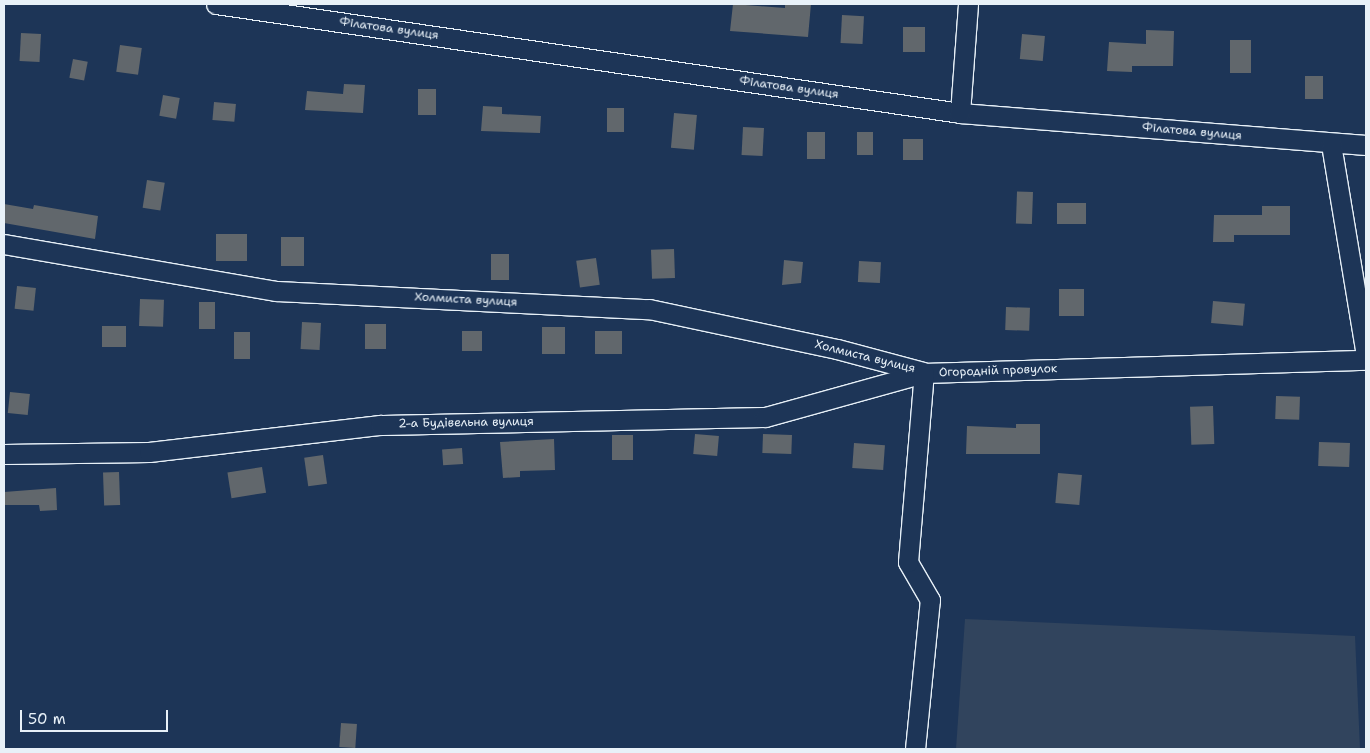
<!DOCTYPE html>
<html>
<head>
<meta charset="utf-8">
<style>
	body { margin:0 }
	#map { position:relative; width:1370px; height:753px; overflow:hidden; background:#1d3557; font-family:"Shantell Sans",sans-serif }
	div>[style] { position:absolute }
	.built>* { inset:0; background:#31445d }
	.building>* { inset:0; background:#61676c; transform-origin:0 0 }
	.roads { filter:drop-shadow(1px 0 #e8f1f8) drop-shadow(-1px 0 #e8f1f8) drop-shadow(0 1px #e8f1f8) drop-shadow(0 -1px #e8f1f8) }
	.minor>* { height:19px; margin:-9.5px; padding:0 9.5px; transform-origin:9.5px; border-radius:9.5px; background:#1d3557 }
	span { translate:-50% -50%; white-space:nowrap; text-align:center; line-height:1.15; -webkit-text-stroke:4px #1d3557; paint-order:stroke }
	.street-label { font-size:12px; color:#e8f1f8 }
	.frame { position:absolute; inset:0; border:5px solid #e8f1f8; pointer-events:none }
	.scale { position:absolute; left:20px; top:710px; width:148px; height:22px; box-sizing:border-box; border:2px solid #e8f1f8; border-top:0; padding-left:6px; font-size:15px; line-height:18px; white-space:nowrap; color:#e8f1f8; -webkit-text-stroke:4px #1d3557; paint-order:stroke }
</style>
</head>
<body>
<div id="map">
	<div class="built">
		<i style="clip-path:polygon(965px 619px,1355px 636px,1360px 749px,956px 749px)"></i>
	</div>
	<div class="building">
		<i style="clip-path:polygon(733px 4px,785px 8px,785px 4px,811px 4px,808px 37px,730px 31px)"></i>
		<i style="left:842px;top:15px;width:22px;height:28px;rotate:3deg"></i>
		<i style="left:903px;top:27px;width:22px;height:25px"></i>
		<i style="clip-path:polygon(1146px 30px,1174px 31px,1173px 66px,1132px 66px,1132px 72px,1107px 71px,1109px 42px,1146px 44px)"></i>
		<i style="left:21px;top:33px;width:20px;height:28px;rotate:3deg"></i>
		<i style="left:1022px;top:34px;width:23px;height:25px;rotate:5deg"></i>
		<i style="left:1230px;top:40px;width:21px;height:33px"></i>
		<i style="left:120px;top:45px;width:22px;height:27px;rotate:8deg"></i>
		<i style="left:73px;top:59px;width:15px;height:19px;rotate:11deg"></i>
		<i style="left:1305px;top:76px;width:18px;height:23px"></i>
		<i style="clip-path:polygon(344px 84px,365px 85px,363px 113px,305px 110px,307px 91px,343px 94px)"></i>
		<i style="left:418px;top:89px;width:18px;height:26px"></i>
		<i style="left:163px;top:95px;width:17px;height:21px;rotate:10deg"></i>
		<i style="left:214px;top:102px;width:22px;height:18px;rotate:5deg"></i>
		<i style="clip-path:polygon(483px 106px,502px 107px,502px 114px,541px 116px,540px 133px,481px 131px)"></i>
		<i style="left:607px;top:108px;width:17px;height:24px"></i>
		<i style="left:674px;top:113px;width:23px;height:35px;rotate:5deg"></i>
		<i style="left:743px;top:127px;width:21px;height:28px;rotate:3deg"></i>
		<i style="left:807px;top:132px;width:18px;height:27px"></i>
		<i style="left:857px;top:132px;width:16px;height:23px"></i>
		<i style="left:903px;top:139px;width:20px;height:21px"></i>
		<i style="left:147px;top:180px;width:18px;height:28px;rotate:9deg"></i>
		<i style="left:1033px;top:192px;width:32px;height:16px;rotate:92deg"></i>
		<i style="left:1057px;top:203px;width:29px;height:21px"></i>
		<i style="clip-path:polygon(4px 204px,33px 209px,34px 205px,98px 216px,95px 239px,4px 223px)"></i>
		<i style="clip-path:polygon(1262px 206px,1290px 206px,1290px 235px,1234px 235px,1234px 242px,1213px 242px,1214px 215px,1262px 215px)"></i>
		<i style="left:216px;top:234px;width:31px;height:27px"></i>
		<i style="left:281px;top:237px;width:23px;height:29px"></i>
		<i style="left:674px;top:249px;width:29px;height:23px;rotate:88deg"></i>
		<i style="left:509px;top:254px;width:26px;height:18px;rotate:90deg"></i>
		<i style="left:596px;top:258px;width:27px;height:20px;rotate:82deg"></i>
		<i style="clip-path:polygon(784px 260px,803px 262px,801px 283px,782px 285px)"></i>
		<i style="left:859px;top:261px;width:22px;height:21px;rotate:3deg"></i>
		<i style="left:17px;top:286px;width:19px;height:23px;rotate:6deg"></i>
		<i style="left:1084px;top:289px;width:27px;height:25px;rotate:90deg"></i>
		<i style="left:140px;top:299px;width:24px;height:27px;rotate:2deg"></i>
		<i style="left:1213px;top:301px;width:32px;height:22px;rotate:5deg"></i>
		<i style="left:199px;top:302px;width:16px;height:27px"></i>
		<i style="left:1006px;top:307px;width:24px;height:23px;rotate:2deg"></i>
		<i style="left:302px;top:322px;width:19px;height:27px;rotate:3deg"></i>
		<i style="left:365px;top:324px;width:21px;height:25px"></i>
		<i style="left:102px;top:326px;width:24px;height:21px"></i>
		<i style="left:565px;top:327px;width:27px;height:23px;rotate:90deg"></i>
		<i style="left:462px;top:331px;width:20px;height:20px"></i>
		<i style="left:595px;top:331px;width:27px;height:23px"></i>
		<i style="left:234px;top:332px;width:16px;height:27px"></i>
		<i style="left:10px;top:392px;width:20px;height:21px;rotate:6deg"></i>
		<i style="left:1276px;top:396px;width:24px;height:23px;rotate:2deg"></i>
		<i style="left:1213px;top:406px;width:38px;height:23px;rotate:88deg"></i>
		<i style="clip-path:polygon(1016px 424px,1040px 424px,1040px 454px,966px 454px,967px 426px,1016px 428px)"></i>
		<i style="left:695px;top:434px;width:24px;height:20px;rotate:5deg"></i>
		<i style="left:763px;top:434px;width:29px;height:19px;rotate:2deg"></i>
		<i style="left:612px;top:435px;width:21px;height:25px"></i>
		<i style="clip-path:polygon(554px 439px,555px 470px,520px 471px,520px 477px,503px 478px,500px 442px)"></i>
		<i style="left:1319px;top:442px;width:31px;height:24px;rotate:2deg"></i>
		<i style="left:854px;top:443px;width:31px;height:25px;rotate:4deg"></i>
		<i style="left:462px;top:448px;width:16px;height:20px;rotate:86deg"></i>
		<i style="left:323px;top:455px;width:29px;height:19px;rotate:82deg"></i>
		<i style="left:262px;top:467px;width:26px;height:35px;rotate:81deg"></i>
		<i style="left:119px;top:472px;width:33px;height:16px;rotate:88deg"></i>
		<i style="left:1058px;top:473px;width:24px;height:30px;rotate:5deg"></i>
		<i style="clip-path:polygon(56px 488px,57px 510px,40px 511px,39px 505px,4px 505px,4px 492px)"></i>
		<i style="left:341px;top:723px;width:16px;height:24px;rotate:4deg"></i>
	</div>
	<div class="roads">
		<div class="minor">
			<i style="left:216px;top:4px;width:752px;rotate:8.33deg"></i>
			<i style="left:960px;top:113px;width:407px;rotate:4.5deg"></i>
			<i style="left:960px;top:113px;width:109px;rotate:-85.8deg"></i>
			<i style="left:1331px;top:144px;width:215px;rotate:80.6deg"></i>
			<i style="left:4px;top:244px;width:276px;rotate:9.8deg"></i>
			<i style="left:276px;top:291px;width:373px;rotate:2.8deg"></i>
			<i style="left:649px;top:309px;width:192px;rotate:12deg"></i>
			<i style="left:837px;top:349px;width:89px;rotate:15deg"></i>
			<i style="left:4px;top:454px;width:145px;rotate:-0.8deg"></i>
			<i style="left:149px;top:452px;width:233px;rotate:-6.7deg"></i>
			<i style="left:380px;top:425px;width:385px;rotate:-1.2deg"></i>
			<i style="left:765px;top:417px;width:165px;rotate:-15.5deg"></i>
			<i style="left:924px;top:373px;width:442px;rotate:-1.7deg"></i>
			<i style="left:915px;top:749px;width:150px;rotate:-84.3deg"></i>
			<i style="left:930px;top:600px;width:44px;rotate:-120.1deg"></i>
			<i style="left:908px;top:562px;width:190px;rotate:-85.2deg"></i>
		</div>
	</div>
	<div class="street-label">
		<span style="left:389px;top:29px;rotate:8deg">Філатова вулиця</span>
		<span style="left:789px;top:88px;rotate:8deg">Філатова вулиця</span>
		<span style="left:1192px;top:132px;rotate:5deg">Філатова вулиця</span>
		<span style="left:466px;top:300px;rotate:3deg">Холмиста вулиця</span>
		<span style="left:865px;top:357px;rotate:14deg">Холмиста вулиця</span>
		<span style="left:998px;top:371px;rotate:-2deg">Огородній провулок</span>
		<span style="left:466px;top:423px;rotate:-1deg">2-а Будівельна вулиця</span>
	</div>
	<div class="frame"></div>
	<div class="scale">50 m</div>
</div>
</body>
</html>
